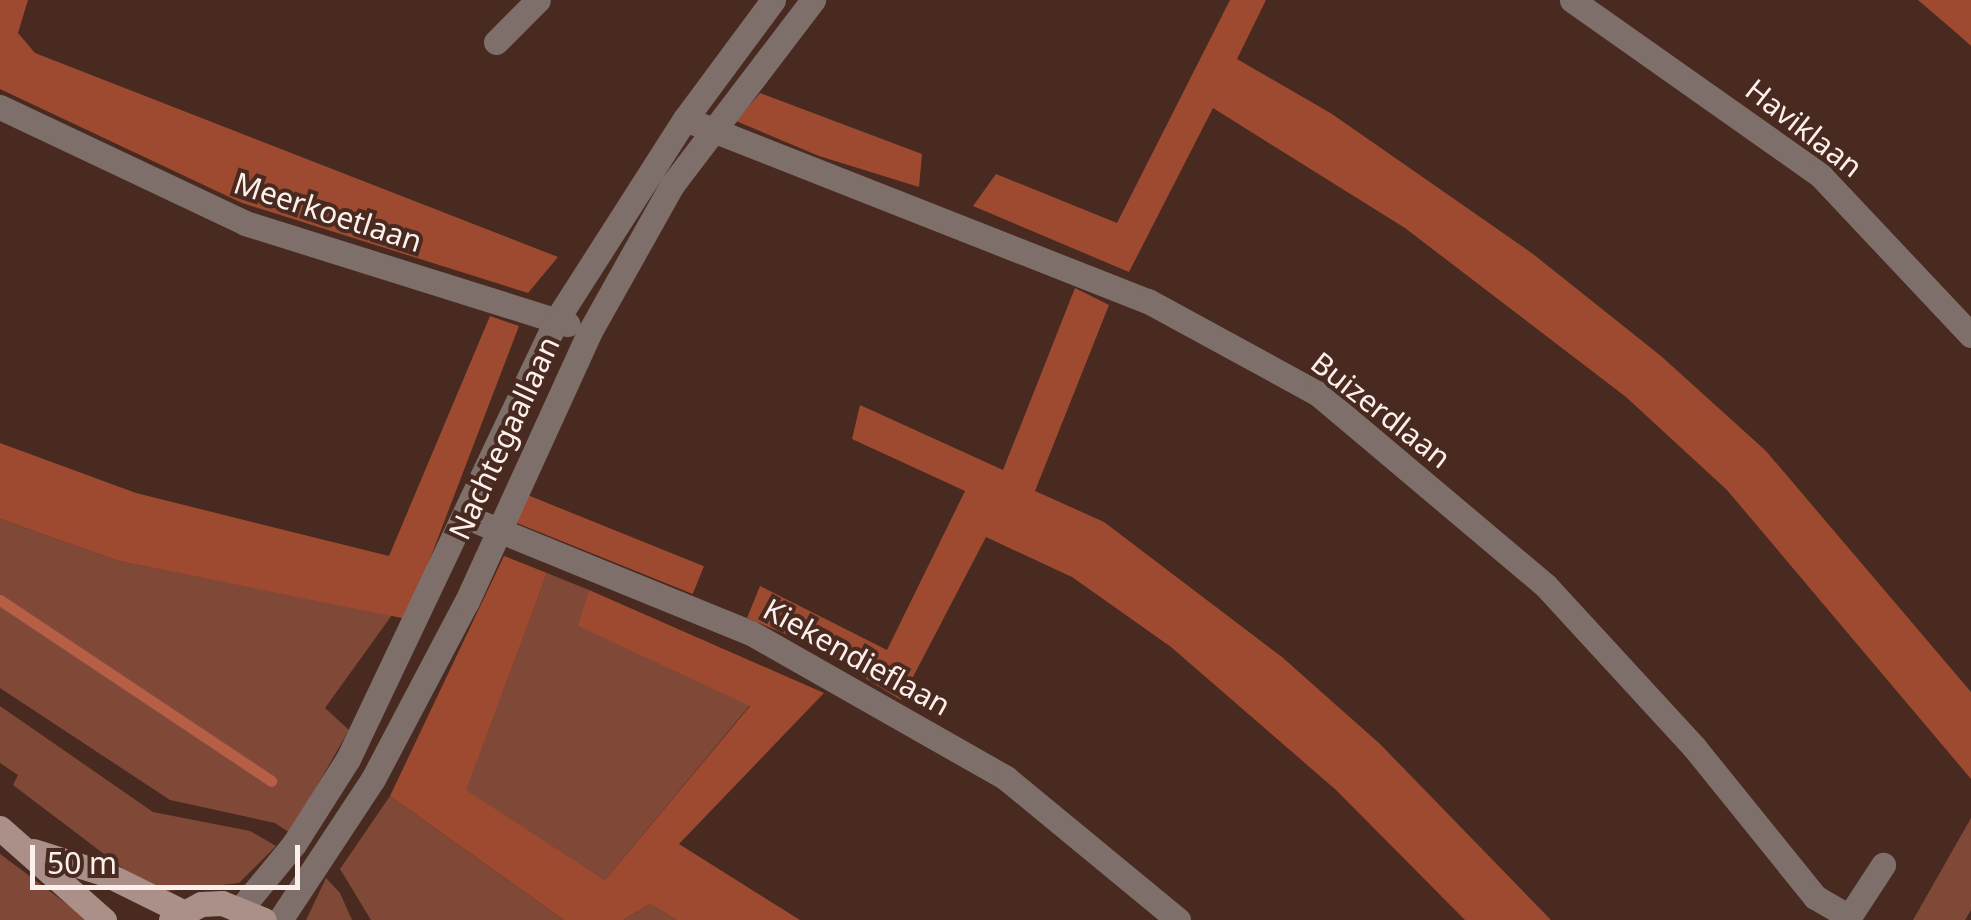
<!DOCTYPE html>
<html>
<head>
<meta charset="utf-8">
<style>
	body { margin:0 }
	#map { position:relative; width:1971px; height:920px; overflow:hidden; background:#482a20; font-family:"Noto Sans",sans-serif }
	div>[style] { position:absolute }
	.green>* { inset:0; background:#804837 }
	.forest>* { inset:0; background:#9e4a30; transform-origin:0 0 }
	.stream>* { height:11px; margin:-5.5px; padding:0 5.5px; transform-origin:5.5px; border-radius:5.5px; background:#b65f45 }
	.minor>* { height:25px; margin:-12.5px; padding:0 12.5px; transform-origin:12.5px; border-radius:12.5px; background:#7f6f6a }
	.secondary>* { height:25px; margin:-12.5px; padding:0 12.5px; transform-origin:12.5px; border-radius:12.5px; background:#aa9088 }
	span { translate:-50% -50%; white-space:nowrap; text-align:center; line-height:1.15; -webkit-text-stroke:8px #482a20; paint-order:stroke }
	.street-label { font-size:30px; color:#fdf0ec }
	.scale { position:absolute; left:30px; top:845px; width:270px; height:45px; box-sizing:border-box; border:5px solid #fdf0ec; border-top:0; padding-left:12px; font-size:30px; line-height:35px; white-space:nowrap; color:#fdf0ec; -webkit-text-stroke:8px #482a20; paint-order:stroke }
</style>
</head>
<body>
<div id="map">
	<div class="green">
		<i style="clip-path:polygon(0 519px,119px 561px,392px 615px,325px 708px,349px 730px,290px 833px,275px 823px,170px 800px,0 688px)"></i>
		<i style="clip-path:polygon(547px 573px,589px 590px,579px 626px,750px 705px,605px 880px,465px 790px)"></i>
		<i style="clip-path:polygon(0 706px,153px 812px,250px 831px,276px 846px,239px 883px,168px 891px,133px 876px,13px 785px,18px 775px,0 763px)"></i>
		<i style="clip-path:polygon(390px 796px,564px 920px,371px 920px,340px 869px)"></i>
		<i style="clip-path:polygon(1971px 818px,1971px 910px,1965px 920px,1913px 920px)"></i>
		<i style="clip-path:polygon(0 854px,23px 871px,88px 920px,0 920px)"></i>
		<i style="clip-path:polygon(326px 878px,340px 893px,352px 920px,306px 920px)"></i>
		<i style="clip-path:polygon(650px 904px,677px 920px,623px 920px)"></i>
	</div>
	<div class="forest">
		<i style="clip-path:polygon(0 0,28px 0,18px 33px,35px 53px,558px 257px,528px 293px,242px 203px,0 89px)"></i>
		<i style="clip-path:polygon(1230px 0,1266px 0,1237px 59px,1332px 114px,1533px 254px,1661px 356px,1766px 451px,1971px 692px,1971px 779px,1727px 490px,1626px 397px,1405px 228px,1213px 108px,1129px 272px,973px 206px,996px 174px,1117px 223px)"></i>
		<i style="clip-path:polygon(1918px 0,1971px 0,1971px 46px,1960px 36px)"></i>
		<i style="clip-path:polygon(760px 93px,922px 154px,919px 187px,819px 156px,736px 121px)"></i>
		<i style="clip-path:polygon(1075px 288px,1109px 305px,1035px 491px,1104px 522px,1282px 657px,1380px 744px,1551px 920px,1465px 920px,1336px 790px,1171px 647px,1072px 577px,986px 537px,901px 700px,807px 643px,747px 618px,760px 586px,887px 650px,965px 491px,852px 439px,860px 405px,1003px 470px)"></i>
		<i style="clip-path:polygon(490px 316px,519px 326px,407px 619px,119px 561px,0 519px,0 443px,136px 493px,389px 556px)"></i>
		<i style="left:525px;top:494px;width:193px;height:30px;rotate:22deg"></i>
		<i style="clip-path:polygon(504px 556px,547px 573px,466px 790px,605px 880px,750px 706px,578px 626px,589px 590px,824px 693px,679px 844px,800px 920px,677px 920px,650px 904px,623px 920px,564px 920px,390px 796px)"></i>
	</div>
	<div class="stream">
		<i style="left:0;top:600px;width:326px;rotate:33.7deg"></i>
	</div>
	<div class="minor">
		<i style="left:1572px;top:0;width:304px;rotate:35.2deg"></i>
		<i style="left:1820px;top:175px;width:220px;rotate:46.7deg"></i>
		<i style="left:496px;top:42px;width:59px;rotate:-45deg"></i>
		<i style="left:0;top:107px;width:271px;rotate:25.3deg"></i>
		<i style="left:245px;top:223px;width:338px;rotate:17.4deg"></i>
		<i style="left:685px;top:119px;width:497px;rotate:21.5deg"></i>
		<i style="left:1148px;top:301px;width:192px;rotate:28.6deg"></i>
		<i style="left:1317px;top:393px;width:299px;rotate:40.1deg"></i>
		<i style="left:1546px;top:586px;width:219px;rotate:47.4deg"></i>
		<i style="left:1694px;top:747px;width:193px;rotate:51.1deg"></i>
		<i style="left:1815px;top:897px;width:39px;rotate:30deg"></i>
		<i style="left:479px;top:522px;width:294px;rotate:22.2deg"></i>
		<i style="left:751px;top:633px;width:293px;rotate:29.6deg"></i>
		<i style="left:1006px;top:778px;width:223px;rotate:39.5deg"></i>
		<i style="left:242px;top:907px;width:82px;rotate:-50.5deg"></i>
		<i style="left:294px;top:844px;width:101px;rotate:-57.6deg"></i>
		<i style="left:348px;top:759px;width:487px;rotate:-64.6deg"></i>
		<i style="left:557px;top:319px;width:237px;rotate:-57.4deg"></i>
		<i style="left:685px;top:119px;width:148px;rotate:-53.5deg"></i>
		<i style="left:280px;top:920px;width:169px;rotate:-56.6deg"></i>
		<i style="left:373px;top:779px;width:201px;rotate:-62.2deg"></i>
		<i style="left:467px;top:601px;width:294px;rotate:-65.5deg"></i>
		<i style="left:589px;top:333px;width:170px;rotate:-60.7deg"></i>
		<i style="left:672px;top:185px;width:233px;rotate:-52.7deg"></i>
		<i style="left:1847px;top:920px;width:66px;rotate:-56.8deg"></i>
	</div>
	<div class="secondary">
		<i style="left:0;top:828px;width:139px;rotate:41.5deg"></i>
		<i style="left:33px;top:851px;width:77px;rotate:17.5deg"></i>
		<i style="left:106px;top:874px;width:86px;rotate:26.3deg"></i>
		<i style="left:171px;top:920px;width:34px;rotate:-28deg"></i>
		<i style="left:201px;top:904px;width:21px;rotate:-3deg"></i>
		<i style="left:222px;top:903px;width:45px;rotate:22deg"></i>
	</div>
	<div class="street-label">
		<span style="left:1804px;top:128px;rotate:38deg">Haviklaan</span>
		<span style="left:328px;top:212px;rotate:18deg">Meerkoetlaan</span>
		<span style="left:1381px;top:410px;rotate:38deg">Buizerdlaan</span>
		<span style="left:504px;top:438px;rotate:-65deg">Nachtegaallaan</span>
		<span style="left:857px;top:657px;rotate:29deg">Kiekendieflaan</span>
	</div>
	<div class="scale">50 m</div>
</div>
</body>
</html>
